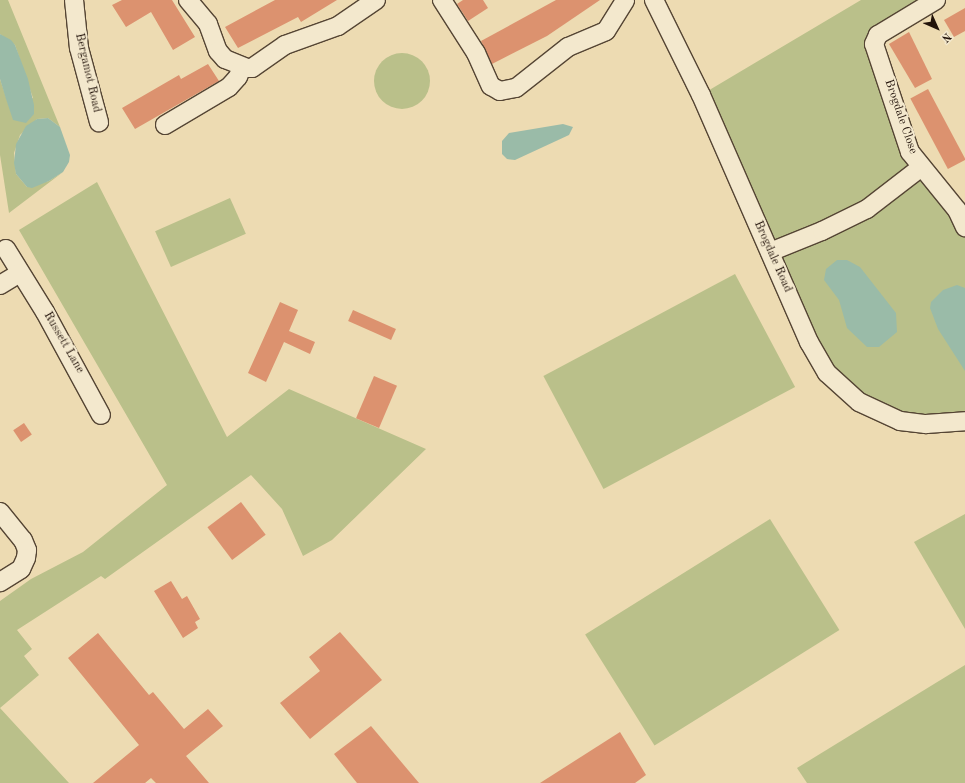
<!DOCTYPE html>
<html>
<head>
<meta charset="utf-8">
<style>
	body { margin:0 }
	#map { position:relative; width:965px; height:783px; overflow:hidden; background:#eddbb2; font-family:"Old Standard TT",serif }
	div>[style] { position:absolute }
	.green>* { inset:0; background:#bac08a; transform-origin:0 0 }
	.round { border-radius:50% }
	.water>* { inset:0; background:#9abba8 }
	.building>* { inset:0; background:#dc926f; transform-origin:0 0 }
	.roads { filter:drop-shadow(1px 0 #554534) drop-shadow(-1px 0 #554534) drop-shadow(0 1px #554534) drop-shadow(0 -1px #554534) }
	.minor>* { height:18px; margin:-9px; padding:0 9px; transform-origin:9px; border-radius:9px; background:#f3e8cd }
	span { translate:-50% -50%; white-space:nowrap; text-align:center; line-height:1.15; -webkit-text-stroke:4px #f3e8cd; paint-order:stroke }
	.street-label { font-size:12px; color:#22130a }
	.north { position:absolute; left:917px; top:8px; width:40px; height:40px; -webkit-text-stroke:3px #f3e8cd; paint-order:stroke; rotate:135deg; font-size:11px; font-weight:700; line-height:16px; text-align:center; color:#22130a }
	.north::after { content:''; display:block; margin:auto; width:14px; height:18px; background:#22130a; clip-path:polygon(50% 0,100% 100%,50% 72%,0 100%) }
</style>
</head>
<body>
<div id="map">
	<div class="green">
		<i style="clip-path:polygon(0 0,8px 0,60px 127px,48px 118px,37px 119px,20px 135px,14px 153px,16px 174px,27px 187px,49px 181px,63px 172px,9px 213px,0 155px,0 79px,9px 106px,33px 98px,15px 45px,0 34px)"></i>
		<i style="clip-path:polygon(861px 0,936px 0,878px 35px,903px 129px,965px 227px,965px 421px,926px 424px,833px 381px,706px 92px)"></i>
		<i class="round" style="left:374px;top:53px;width:56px;height:56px"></i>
		<i style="clip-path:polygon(97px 182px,227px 437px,289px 389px,426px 449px,332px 540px,303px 556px,282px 509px,251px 475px,105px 579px,101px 576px,17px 630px,32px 649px,24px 656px,39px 675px,0 708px,69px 783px,0 783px,0 601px,31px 579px,83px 552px,167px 485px,19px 230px)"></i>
		<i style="left:230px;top:198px;width:39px;height:82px;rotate:66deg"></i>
		<i style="left:735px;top:274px;width:128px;height:217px;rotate:62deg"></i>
		<i style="clip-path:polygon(965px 514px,965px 629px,914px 542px)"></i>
		<i style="left:770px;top:519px;width:131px;height:218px;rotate:58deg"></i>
		<i style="clip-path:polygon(965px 665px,965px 783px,807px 783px,797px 768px)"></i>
	</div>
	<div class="water">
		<i style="clip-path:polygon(0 34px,11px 40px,15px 45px,28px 79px,34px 105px,34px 114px,26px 123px,13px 120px,6px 99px,0 79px)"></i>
		<i style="clip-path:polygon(48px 118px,60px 127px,70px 155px,69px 162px,63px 172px,49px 181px,32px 188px,27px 187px,16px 174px,14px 163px,16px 144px,26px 126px,37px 119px)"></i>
		<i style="clip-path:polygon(563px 124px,573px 127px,569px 135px,515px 160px,507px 159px,502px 154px,502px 141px,509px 133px)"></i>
		<i style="clip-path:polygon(837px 260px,847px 260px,860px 267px,896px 313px,897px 332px,879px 347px,867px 347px,847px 328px,839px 300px,824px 280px,826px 269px)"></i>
		<i style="clip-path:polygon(957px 285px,965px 288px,965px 371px,938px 329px,930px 308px,931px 302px,943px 290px)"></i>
	</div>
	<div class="building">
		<i style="clip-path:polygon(122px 0,172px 0,195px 37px,173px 50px,151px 12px,126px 27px,112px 5px)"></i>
		<i style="clip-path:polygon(275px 0,337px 0,301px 22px,298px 17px,238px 48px,225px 27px)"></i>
		<i style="clip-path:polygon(463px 0,483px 0,488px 8px,468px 21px,457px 4px)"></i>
		<i style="clip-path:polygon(556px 0,600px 0,547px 36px,492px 64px,481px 41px)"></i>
		<i style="clip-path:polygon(965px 8px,965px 31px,954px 37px,944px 20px)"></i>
		<i style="clip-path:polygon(909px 32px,932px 79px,915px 88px,889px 44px)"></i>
		<i style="clip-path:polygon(208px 64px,219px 81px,135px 129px,122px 108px,179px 75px,181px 79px)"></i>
		<i style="left:928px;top:89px;width:80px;height:20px;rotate:62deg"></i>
		<i style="clip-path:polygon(280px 302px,298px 310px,289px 331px,315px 342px,310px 354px,284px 342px,266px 382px,248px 373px)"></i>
		<i style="left:353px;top:310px;width:47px;height:12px;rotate:24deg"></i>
		<i style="left:374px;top:376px;width:25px;height:46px;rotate:23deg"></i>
		<i style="left:24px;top:423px;width:14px;height:13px;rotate:56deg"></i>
		<i style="left:241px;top:502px;width:41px;height:42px;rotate:53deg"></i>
		<i style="clip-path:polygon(171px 581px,182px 599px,187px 596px,200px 619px,195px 622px,198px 628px,183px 638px,154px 591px)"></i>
		<i style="clip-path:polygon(340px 632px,382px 680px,310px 739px,280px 703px,320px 671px,309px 657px)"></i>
		<i style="clip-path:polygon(98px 633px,149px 695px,153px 692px,184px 729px,208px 709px,223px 726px,186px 756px,209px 783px,156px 783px,151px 778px,145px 783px,93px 783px,139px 745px,68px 658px)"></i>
		<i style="clip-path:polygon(371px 726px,419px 783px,357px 783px,334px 754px)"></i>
		<i style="clip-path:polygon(620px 732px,646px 775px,635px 783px,540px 783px)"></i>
	</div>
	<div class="roads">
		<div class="minor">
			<i style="left:74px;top:0;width:48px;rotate:84.1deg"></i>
			<i style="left:79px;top:48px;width:77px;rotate:74.9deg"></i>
			<i style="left:188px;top:0;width:31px;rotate:50deg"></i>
			<i style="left:208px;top:24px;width:29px;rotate:70deg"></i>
			<i style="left:218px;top:51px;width:11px;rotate:49deg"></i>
			<i style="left:225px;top:59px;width:24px;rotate:22deg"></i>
			<i style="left:247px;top:68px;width:5px"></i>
			<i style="left:252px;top:68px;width:40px;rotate:-34.9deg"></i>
			<i style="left:285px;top:45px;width:56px;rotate:-19.7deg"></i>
			<i style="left:338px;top:26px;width:46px;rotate:-34.4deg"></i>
			<i style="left:442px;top:0;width:63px;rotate:57.3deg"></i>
			<i style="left:476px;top:53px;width:36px;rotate:66deg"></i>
			<i style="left:491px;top:86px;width:10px;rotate:29deg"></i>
			<i style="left:500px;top:91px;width:16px;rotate:-11deg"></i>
			<i style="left:516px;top:88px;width:66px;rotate:-38.3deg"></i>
			<i style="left:568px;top:47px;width:41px;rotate:-22.8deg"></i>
			<i style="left:606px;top:31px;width:36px;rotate:-58deg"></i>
			<i style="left:654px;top:0;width:106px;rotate:63.7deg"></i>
			<i style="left:701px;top:95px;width:270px;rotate:66.4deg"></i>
			<i style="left:809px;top:342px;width:36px;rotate:60deg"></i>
			<i style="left:827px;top:373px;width:43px;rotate:42.2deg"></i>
			<i style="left:859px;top:402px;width:45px;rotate:24.9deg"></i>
			<i style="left:900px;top:421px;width:26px;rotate:7deg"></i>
			<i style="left:926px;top:424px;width:39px;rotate:-4deg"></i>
			<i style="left:936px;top:0;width:68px;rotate:148.9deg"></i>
			<i style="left:878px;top:35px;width:10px;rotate:114deg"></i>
			<i style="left:874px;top:44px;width:114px;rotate:71.6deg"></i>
			<i style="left:910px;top:152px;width:75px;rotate:51deg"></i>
			<i style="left:957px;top:210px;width:19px;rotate:65deg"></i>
			<i style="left:165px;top:125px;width:74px;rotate:-30.7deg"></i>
			<i style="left:229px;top:87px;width:13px;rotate:-48deg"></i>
			<i style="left:238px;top:77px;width:11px;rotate:-68deg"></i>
			<i style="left:6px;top:249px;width:74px;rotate:58.2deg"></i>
			<i style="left:45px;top:312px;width:117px;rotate:61.5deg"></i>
			<i style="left:770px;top:252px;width:56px;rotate:-22deg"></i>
			<i style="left:822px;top:231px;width:50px;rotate:-26.1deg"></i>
			<i style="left:867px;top:209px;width:67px;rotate:-37.7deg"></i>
			<i style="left:0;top:285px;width:23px;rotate:-31deg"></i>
			<i style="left:0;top:512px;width:36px;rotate:51deg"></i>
			<i style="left:23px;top:540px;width:11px;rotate:68deg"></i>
			<i style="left:27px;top:550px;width:8px;rotate:97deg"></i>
			<i style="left:26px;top:558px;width:12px;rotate:114deg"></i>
			<i style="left:21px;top:569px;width:25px;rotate:148deg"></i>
		</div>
	</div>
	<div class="street-label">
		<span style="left:87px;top:73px;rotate:77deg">Bergamot Road</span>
		<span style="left:900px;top:117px;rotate:71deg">Brogdale Close</span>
		<span style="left:772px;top:257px;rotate:66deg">Brogdale Road</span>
		<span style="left:63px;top:343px;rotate:60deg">Russett Lane</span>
	</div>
	<div class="north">N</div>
</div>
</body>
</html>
